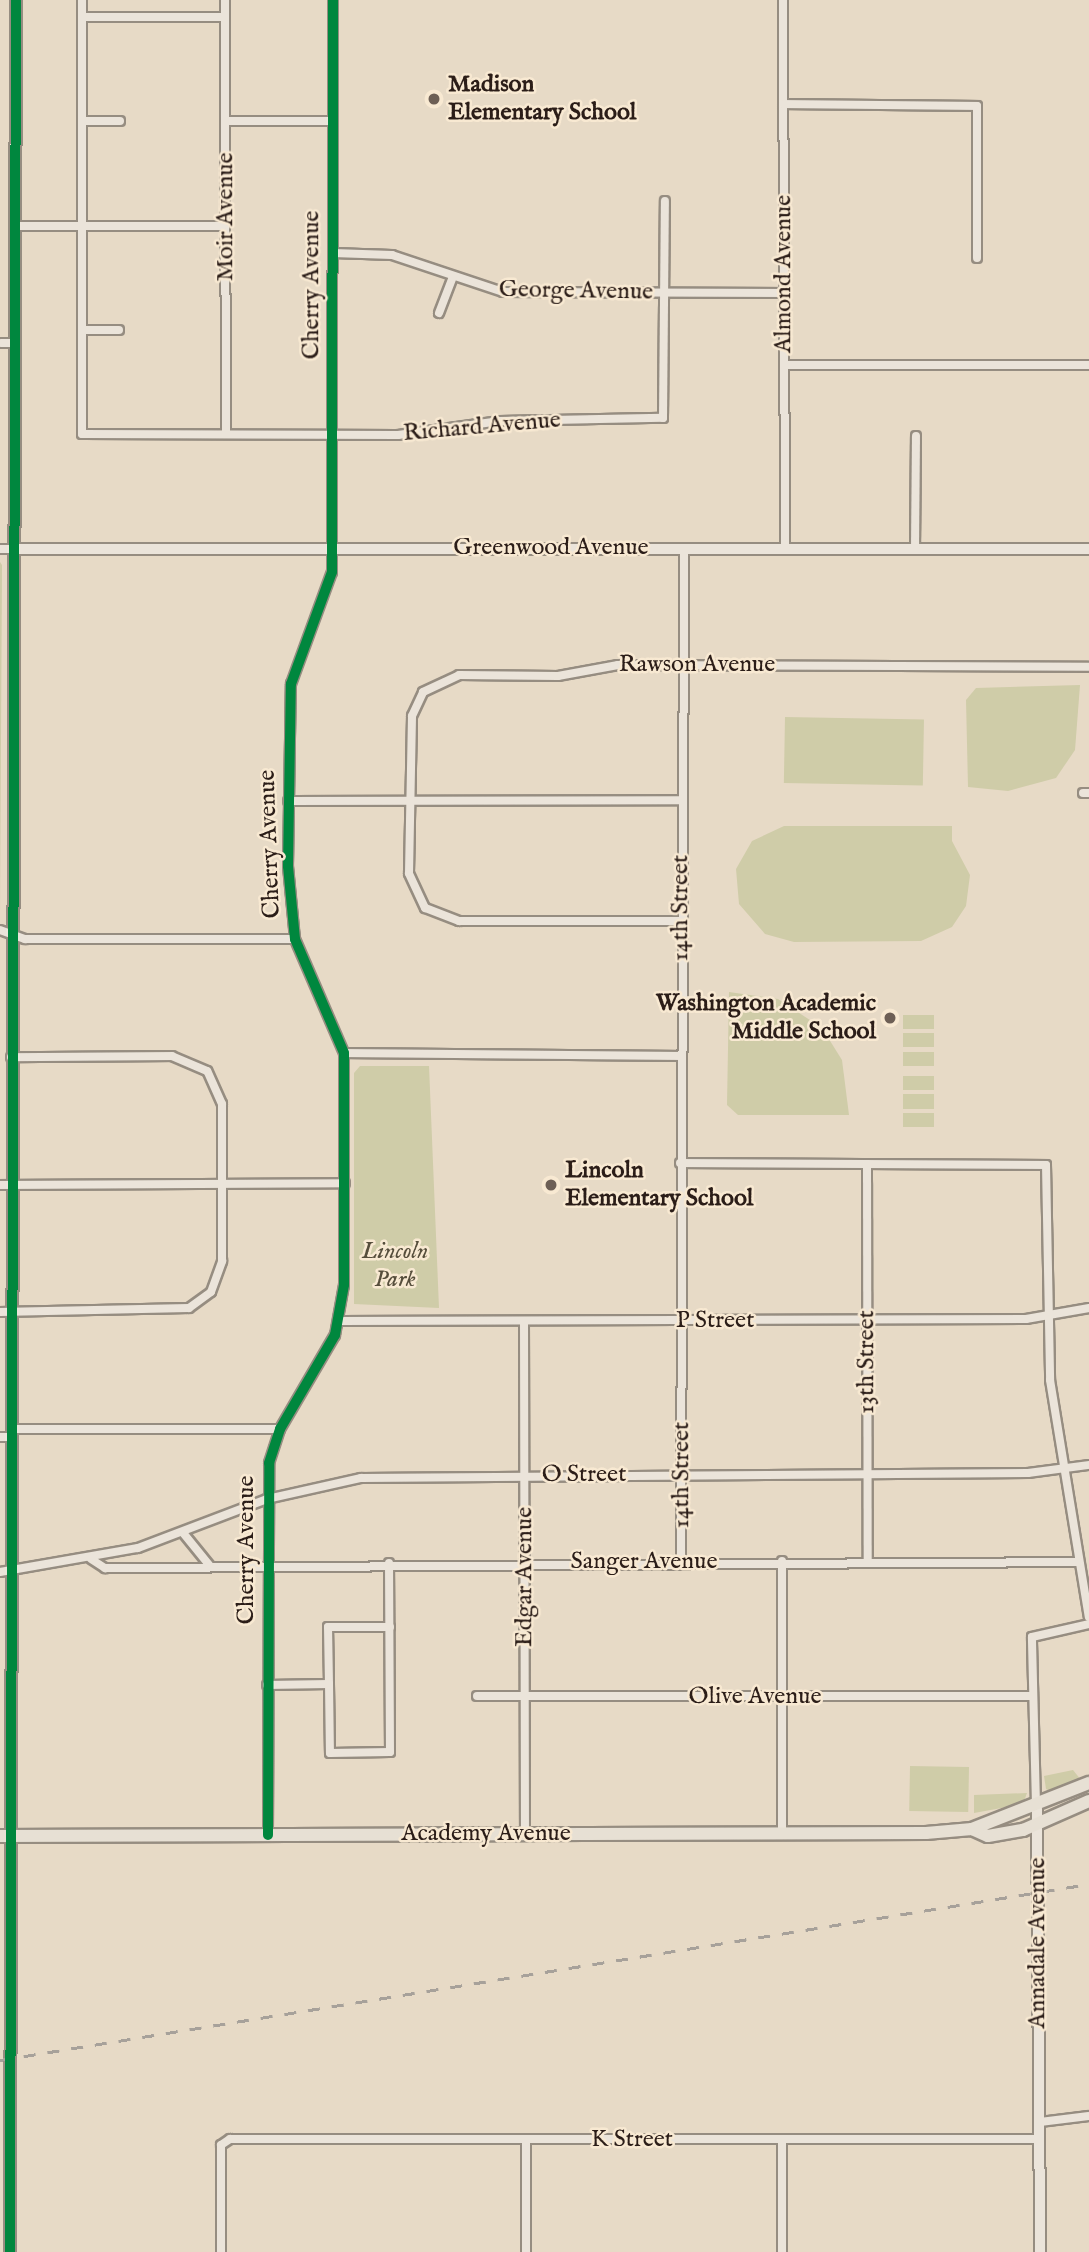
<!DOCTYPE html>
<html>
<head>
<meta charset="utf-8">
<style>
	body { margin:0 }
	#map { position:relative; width:1089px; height:2252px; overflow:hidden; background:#e7dac6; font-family:"IM FELL English",serif }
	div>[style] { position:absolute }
	.green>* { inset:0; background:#cfcca8; transform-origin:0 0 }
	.roads { filter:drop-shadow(2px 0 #968d81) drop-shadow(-2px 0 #968d81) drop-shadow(0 2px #968d81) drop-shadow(0 -2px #968d81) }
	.street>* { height:8px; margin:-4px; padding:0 4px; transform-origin:4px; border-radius:4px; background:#ebe4da }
	.secondary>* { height:10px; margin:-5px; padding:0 5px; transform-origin:5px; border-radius:5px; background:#ebe4da }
	.primary>* { height:12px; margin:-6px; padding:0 6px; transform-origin:6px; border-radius:6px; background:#e7e0d4 }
	.rail>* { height:2.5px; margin-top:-1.25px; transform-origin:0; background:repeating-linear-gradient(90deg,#a7a19a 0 12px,transparent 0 24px) }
	.cycleway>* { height:10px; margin:-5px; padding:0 5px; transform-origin:5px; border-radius:5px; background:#00873e }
	.dots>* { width:19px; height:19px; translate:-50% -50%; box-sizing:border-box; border:4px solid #f8e9d2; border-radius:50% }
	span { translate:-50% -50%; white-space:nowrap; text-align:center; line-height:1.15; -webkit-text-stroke:5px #f8e9d2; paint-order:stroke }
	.poi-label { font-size:24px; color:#2b1d18; font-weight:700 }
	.left { translate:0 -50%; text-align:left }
	.right { translate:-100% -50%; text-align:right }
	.street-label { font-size:24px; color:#2b1d18 }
	.park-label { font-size:24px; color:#564e3c; font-style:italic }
</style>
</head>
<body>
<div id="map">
	<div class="green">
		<i style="clip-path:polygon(0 562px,2px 565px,0 917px)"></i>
		<i style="clip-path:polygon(1080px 685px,1075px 750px,1056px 778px,1008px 791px,968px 787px,966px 700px,976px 688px)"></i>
		<i style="left:785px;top:717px;width:139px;height:66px;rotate:1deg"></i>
		<i style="clip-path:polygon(784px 826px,952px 826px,952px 841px,970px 875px,966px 906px,952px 927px,921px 941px,794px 942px,765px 934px,739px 904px,736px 869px,752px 841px)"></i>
		<i style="clip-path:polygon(729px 992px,778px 999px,822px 1028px,842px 1060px,849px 1115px,738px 1115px,727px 1105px)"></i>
		<i style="left:903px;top:1015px;width:31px;height:14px"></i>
		<i style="left:934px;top:1033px;width:14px;height:31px;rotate:90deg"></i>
		<i style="left:934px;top:1052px;width:14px;height:31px;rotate:90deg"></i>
		<i style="clip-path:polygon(360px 1066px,429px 1066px,439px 1308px,354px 1304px,354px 1073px)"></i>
		<i style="left:903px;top:1076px;width:31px;height:14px"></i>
		<i style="left:903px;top:1094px;width:31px;height:15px"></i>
		<i style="left:903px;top:1113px;width:31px;height:14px"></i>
		<i style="left:969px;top:1767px;width:45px;height:59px;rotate:91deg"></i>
		<i style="clip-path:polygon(1073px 1770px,1081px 1780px,1054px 1793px,1046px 1789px,1044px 1776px)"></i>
		<i style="clip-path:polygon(1027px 1793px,1023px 1804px,974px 1813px,974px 1795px)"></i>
	</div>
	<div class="roads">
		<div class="street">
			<i style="left:82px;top:0;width:434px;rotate:90deg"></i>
			<i style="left:82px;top:434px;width:316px;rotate:0.2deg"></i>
			<i style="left:398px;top:435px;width:103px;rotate:-7.8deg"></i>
			<i style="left:500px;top:421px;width:163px;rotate:-1.1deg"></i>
			<i style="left:663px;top:418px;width:217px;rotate:-89.5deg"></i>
			<i style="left:225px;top:0;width:434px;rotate:89.9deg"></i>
			<i style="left:783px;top:0;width:548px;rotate:89.79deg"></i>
			<i style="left:82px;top:17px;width:143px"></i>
			<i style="left:783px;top:104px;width:194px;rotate:0.6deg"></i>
			<i style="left:977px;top:106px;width:152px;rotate:90deg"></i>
			<i style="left:82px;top:121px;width:38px"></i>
			<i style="left:226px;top:121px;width:106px"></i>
			<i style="left:16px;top:226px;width:209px"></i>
			<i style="left:333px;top:253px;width:59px;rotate:1.9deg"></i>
			<i style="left:392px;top:255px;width:117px;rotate:18.4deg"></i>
			<i style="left:503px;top:292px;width:281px;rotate:0.2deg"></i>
			<i style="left:439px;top:313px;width:39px;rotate:-69deg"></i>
			<i style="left:82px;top:330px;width:37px"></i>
			<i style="left:1px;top:343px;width:13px"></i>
			<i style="left:784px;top:365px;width:305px"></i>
			<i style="left:915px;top:548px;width:112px;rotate:-89.5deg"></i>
			<i style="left:0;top:549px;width:14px"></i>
			<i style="left:1083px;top:793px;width:6px"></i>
			<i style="left:288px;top:801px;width:393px;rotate:-0.1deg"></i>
			<i style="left:681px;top:921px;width:222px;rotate:180deg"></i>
			<i style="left:459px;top:921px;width:36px;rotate:-159deg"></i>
			<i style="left:425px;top:908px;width:38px;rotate:-115deg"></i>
			<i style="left:409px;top:873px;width:157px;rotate:-88.9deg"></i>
			<i style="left:412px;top:716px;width:26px;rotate:-65deg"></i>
			<i style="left:423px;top:692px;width:40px;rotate:-25deg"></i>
			<i style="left:459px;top:675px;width:99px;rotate:0.6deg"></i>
			<i style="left:558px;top:676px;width:61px;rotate:-10.4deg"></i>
			<i style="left:618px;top:665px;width:471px;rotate:0.2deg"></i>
			<i style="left:0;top:930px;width:27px;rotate:20deg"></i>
			<i style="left:25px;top:939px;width:270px"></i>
			<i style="left:344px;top:1053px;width:336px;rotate:0.5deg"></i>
			<i style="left:680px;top:1163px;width:366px;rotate:0.3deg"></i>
			<i style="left:1046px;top:1165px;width:215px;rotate:88.9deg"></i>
			<i style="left:1050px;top:1380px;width:240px;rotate:80.7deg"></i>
			<i style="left:867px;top:1164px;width:397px;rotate:89.9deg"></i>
			<i style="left:0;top:1185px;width:345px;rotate:-0.3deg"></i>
			<i style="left:0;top:1312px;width:189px;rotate:-1.2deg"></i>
			<i style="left:189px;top:1308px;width:27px;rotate:-36deg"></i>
			<i style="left:211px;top:1292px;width:33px;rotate:-70deg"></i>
			<i style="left:222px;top:1261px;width:157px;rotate:-90deg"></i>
			<i style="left:222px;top:1104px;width:36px;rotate:-114deg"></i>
			<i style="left:207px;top:1071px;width:38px;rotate:-157deg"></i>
			<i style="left:172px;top:1056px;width:161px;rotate:179.6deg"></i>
			<i style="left:340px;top:1321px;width:686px;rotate:-0.17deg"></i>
			<i style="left:1026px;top:1319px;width:64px;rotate:-9.9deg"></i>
			<i style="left:524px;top:1321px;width:513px;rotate:89.89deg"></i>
			<i style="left:12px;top:1429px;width:268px"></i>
			<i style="left:0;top:1437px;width:12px"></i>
			<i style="left:184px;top:1534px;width:40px;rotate:51deg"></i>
			<i style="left:91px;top:1559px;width:17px;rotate:33deg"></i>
			<i style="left:105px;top:1568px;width:27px"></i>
			<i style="left:132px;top:1568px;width:947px;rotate:-0.36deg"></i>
			<i style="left:782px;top:1561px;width:273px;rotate:90deg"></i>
			<i style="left:681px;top:1562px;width:1014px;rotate:-89.83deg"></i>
			<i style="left:0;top:1572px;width:140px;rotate:-9.9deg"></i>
			<i style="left:138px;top:1548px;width:138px;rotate:-20.8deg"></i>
			<i style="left:267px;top:1499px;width:96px;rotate:-12.6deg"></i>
			<i style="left:361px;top:1478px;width:667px;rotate:-0.43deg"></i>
			<i style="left:1028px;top:1473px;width:62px;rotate:-7.5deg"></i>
			<i style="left:329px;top:1684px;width:57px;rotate:-91deg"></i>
			<i style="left:328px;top:1627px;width:62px"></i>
			<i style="left:267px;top:1685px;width:62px;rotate:-0.9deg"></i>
			<i style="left:329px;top:1684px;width:69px;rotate:89.2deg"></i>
			<i style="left:330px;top:1753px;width:60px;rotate:-1deg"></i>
			<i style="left:390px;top:1752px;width:189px;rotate:-90.3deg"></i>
			<i style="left:477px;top:1696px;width:555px"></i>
			<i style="left:1036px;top:1805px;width:168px;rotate:-91.4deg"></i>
			<i style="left:1032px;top:1637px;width:58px;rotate:-12.8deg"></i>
			<i style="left:268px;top:1835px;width:372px;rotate:-89.8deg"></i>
			<i style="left:269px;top:1463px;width:36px;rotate:-72deg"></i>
			<i style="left:280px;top:1429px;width:109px;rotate:-59.7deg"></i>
			<i style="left:335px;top:1335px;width:51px;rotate:-79.8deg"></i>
			<i style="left:344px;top:1285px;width:232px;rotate:-90deg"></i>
			<i style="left:344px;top:1053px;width:124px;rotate:-113.3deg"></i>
			<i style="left:295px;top:939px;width:73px;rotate:-95.5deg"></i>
			<i style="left:288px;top:866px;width:182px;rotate:-89.1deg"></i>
			<i style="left:291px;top:684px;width:119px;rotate:-69.9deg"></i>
			<i style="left:332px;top:572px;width:572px;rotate:-89.9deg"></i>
			<i style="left:1040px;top:2122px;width:49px;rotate:-7deg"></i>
			<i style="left:782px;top:2139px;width:113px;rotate:90deg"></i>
			<i style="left:526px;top:2140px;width:112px;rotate:90deg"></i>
			<i style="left:221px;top:2252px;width:107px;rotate:-90deg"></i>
			<i style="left:221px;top:2145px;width:11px;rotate:-34deg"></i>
			<i style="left:230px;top:2139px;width:810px"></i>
		</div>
		<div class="secondary">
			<i style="left:14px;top:549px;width:1075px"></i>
			<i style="left:1037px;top:1809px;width:443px;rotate:89.6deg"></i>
			<i style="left:10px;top:2252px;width:2252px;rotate:-89.85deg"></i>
		</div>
		<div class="primary">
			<i style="left:972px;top:1829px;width:17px;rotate:24deg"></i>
			<i style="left:988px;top:1836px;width:36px;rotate:-10deg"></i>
			<i style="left:1023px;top:1830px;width:72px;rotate:-23.7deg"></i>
			<i style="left:0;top:1836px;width:926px;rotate:-0.19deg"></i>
			<i style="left:926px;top:1833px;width:46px;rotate:-5deg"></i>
			<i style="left:972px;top:1829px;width:126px;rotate:-21.5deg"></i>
		</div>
	</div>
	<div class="rail">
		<i style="left:0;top:2060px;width:1103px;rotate:-9.18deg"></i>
	</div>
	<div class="cycleway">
		<i style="left:268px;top:1835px;width:372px;rotate:-89.8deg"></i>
		<i style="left:269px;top:1463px;width:36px;rotate:-72deg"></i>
		<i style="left:280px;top:1429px;width:109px;rotate:-59.7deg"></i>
		<i style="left:335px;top:1335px;width:51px;rotate:-79.8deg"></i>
		<i style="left:344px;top:1285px;width:232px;rotate:-90deg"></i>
		<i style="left:344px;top:1053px;width:124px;rotate:-113.3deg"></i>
		<i style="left:295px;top:939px;width:73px;rotate:-95.5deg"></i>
		<i style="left:288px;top:866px;width:182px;rotate:-89.1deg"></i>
		<i style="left:291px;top:684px;width:119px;rotate:-69.9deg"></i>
		<i style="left:332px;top:572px;width:572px;rotate:-89.9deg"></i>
		<i style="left:10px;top:2252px;width:2252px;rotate:-89.85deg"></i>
	</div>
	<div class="dots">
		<i style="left:434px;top:99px;background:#6d5f55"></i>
		<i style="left:890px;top:1018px;background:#6d5f55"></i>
		<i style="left:551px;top:1185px;background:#6d5f55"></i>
	</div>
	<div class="poi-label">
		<span class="left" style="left:448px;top:99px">Madison<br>Elementary School</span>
		<span class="right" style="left:876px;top:1018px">Washington Academic<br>Middle School</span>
		<span class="left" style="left:565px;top:1185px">Lincoln<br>Elementary School</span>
	</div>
	<div class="street-label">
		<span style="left:226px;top:217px;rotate:-90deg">Moir Avenue</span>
		<span style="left:784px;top:274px;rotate:-90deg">Almond Avenue</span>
		<span style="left:312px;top:285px;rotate:-90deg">Cherry Avenue</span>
		<span style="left:576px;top:291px;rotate:1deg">George Avenue</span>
		<span style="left:482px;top:427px;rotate:-5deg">Richard Avenue</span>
		<span style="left:551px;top:548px">Greenwood Avenue</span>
		<span style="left:697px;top:665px">Rawson Avenue</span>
		<span style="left:270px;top:844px;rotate:-92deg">Cherry Avenue</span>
		<span style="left:681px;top:908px;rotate:-90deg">14th Street</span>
		<span style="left:715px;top:1321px">P Street</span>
		<span style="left:867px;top:1362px;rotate:-90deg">13th Street</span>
		<span style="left:584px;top:1475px">O Street</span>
		<span style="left:682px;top:1475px;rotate:-90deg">14th Street</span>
		<span style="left:247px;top:1550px;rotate:-90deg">Cherry Avenue</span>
		<span style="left:644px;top:1562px">Sanger Avenue</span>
		<span style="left:525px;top:1577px;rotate:-90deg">Edgar Avenue</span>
		<span style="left:755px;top:1697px">Olive Avenue</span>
		<span style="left:486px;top:1834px">Academy Avenue</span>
		<span style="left:1038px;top:1943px;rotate:-90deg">Annadale Avenue</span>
		<span style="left:632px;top:2140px">K Street</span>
	</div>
	<div class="park-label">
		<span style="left:395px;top:1266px">Lincoln<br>Park</span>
	</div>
</div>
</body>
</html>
